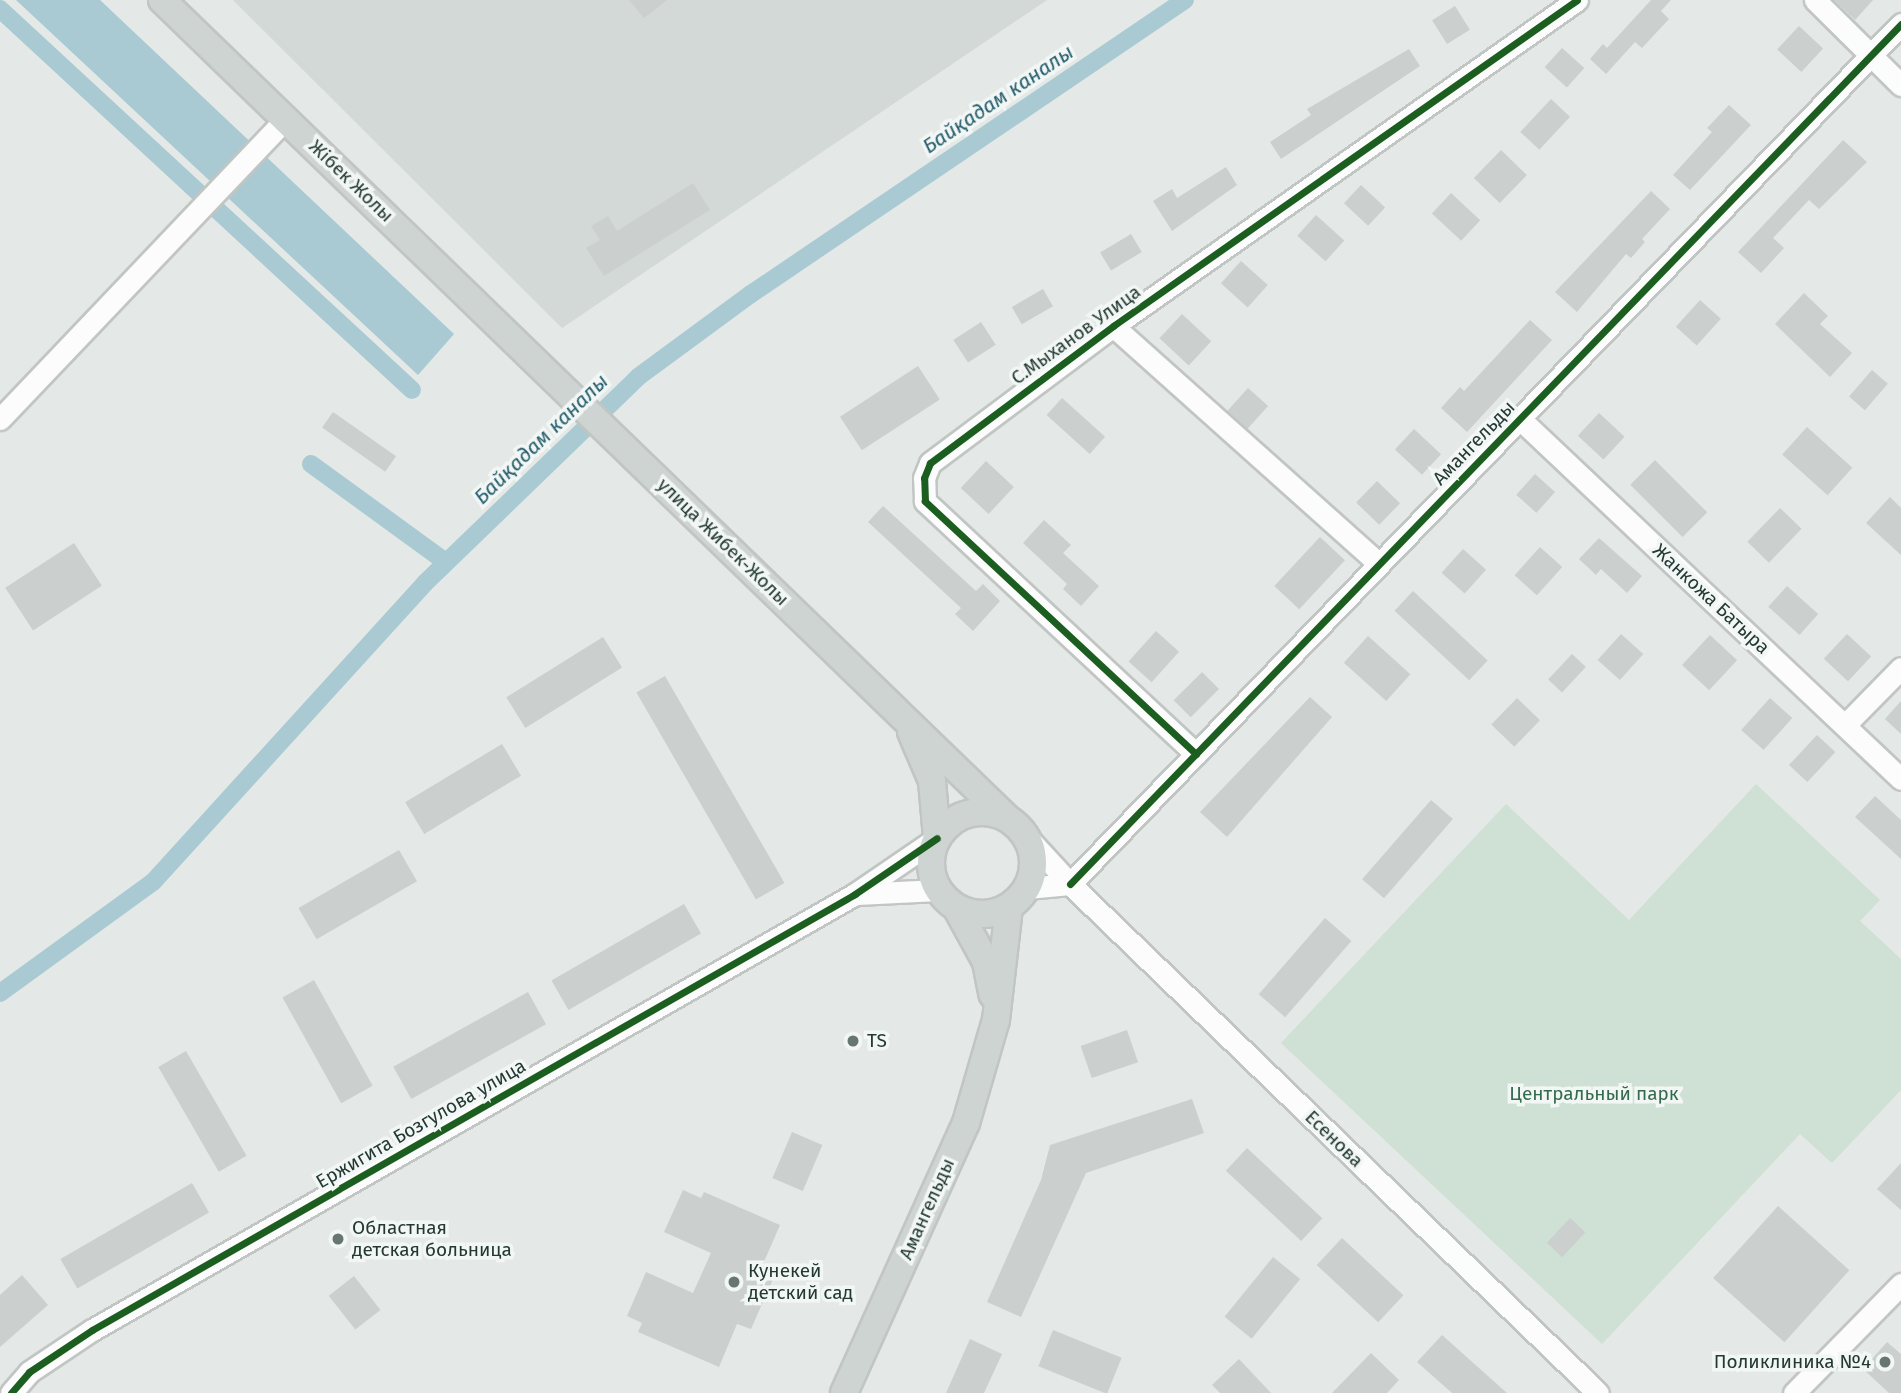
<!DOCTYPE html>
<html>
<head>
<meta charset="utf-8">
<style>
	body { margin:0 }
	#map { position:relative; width:1901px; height:1393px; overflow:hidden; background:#e4e8e6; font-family:"Fira Sans",sans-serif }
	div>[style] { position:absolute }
	.built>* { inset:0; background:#d2d9d6 }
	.green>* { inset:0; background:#cfe0d4 }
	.water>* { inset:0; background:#a9cad2 }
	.canal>* { height:18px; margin:-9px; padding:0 9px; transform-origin:9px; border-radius:9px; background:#a9cad2 }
	.building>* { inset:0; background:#cbd0ce; transform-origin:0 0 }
	.roads { filter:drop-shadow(2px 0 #c1c5c3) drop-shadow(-2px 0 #c1c5c3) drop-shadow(0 2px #c1c5c3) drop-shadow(0 -2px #c1c5c3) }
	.minor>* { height:21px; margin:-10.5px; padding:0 10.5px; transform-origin:10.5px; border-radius:10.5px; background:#fbfcfb }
	.major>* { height:26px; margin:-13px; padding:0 13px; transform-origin:13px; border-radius:13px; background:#ced4d2 }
	.major>.ring { margin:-13px; padding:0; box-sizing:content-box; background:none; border:26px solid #ced4d2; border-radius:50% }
	.cycleway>* { height:7px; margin:-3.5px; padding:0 3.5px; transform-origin:3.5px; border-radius:3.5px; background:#1b5e20 }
	.dots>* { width:19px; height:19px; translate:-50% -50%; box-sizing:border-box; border:4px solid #f2f7f5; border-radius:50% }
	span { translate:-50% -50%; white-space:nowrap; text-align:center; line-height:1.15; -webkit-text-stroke:7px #f2f7f5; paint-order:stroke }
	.street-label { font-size:19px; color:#243934 }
	.poi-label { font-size:19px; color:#243934 }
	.left { translate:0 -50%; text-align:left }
	.right { translate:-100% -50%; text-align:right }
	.park-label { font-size:19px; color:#336b4c }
	.water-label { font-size:21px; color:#265e6d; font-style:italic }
</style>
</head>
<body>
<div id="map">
	<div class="built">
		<i style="clip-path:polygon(233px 0,1047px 0,562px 328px)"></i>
	</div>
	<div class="green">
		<i style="clip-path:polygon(1756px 784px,1880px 900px,1860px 921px,1901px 959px,1901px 1090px,1832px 1163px,1800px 1134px,1602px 1344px,1281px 1043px,1506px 804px,1629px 920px)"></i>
	</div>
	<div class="water">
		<i style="clip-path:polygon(16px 0,100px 0,454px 334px,418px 375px)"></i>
	</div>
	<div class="canal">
		<i style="left:0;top:9px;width:561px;rotate:42.76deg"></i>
		<i style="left:311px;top:464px;width:167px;rotate:36deg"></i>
		<i style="left:0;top:993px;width:189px;rotate:-36deg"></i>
		<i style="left:153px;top:882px;width:404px;rotate:-47.7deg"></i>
		<i style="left:425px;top:583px;width:296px;rotate:-44deg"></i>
		<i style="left:638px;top:377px;width:140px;rotate:-36.3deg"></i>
		<i style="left:751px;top:294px;width:524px;rotate:-34.11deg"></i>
	</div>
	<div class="building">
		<i style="clip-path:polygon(629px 0,667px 0,644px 18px)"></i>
		<i style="clip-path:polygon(1651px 0,1671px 0,1661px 11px,1669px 19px,1642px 48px,1635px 42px,1606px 74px,1590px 59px,1603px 44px,1607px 48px)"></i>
		<i style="clip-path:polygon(1834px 0,1873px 0,1855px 20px)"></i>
		<i style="left:1455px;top:6px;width:28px;height:27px;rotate:58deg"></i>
		<i style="left:1799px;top:26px;width:33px;height:32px;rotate:43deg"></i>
		<i style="left:1562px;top:48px;width:30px;height:26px;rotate:42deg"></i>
		<i style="clip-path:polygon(1409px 49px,1420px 66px,1281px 159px,1270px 142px,1311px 115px,1307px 109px)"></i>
		<i style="left:1551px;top:99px;width:26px;height:45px;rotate:43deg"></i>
		<i style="clip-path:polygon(1729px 105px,1751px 125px,1690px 190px,1673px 175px,1712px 132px,1707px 128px)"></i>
		<i style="clip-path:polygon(1843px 140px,1867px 162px,1819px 209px,1809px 200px,1773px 238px,1784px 248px,1761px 273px,1738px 252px)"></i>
		<i style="left:1501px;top:150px;width:36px;height:39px;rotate:44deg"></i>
		<i style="clip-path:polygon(1226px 167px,1237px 185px,1172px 231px,1153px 201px,1172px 189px,1177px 198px)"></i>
		<i style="clip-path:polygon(693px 183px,710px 210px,604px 276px,586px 248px,600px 240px,591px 226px,608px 216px,617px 231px)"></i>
		<i style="left:1361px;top:185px;width:33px;height:25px;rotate:43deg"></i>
		<i style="clip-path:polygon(1651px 191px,1670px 209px,1642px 239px,1645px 242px,1631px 258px,1626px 254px,1577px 312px,1555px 292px)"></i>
		<i style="left:1451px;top:193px;width:40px;height:28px;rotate:43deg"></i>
		<i style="left:1316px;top:215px;width:38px;height:28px;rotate:42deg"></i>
		<i style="left:1131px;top:234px;width:21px;height:36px;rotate:59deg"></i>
		<i style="left:1241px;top:261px;width:36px;height:30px;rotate:42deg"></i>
		<i style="left:1043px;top:289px;width:20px;height:36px;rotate:60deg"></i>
		<i style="clip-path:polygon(1804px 293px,1828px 316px,1820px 324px,1852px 353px,1830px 377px,1775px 324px)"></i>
		<i style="left:1700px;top:300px;width:28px;height:36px;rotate:42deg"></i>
		<i style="left:1182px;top:314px;width:40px;height:33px;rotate:43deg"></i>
		<i style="clip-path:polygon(1530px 320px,1552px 340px,1467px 432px,1441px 408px,1460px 387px,1464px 391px)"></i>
		<i style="left:981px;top:322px;width:27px;height:33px;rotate:57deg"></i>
		<i style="left:918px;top:366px;width:40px;height:93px;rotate:57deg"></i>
		<i style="left:1872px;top:370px;width:21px;height:35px;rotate:41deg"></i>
		<i style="left:1248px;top:388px;width:27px;height:31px;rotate:42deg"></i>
		<i style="left:1062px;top:398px;width:58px;height:23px;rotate:42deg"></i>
		<i style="left:333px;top:412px;width:77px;height:19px;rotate:35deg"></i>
		<i style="left:1599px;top:413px;width:35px;height:31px;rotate:43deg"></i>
		<i style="left:1807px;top:427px;width:61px;height:37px;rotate:42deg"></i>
		<i style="left:1414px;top:429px;width:37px;height:28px;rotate:43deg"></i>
		<i style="left:1655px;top:460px;width:74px;height:35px;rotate:45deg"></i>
		<i style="left:986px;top:461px;width:38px;height:37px;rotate:43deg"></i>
		<i style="left:1535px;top:474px;width:27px;height:28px;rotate:42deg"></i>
		<i style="left:1377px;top:481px;width:32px;height:30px;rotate:44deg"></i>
		<i style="clip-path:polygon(1890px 497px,1901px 508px,1901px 555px,1866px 523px)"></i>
		<i style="clip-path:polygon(883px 506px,976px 591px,983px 584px,1000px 601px,973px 631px,955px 614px,961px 608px,868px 522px)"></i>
		<i style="left:1780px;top:508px;width:30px;height:47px;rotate:44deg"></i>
		<i style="clip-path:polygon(1044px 520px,1071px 545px,1063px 553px,1099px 586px,1081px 606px,1063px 589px,1067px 584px,1023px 543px)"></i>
		<i style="left:1320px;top:537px;width:34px;height:67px;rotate:43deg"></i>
		<i style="clip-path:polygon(1599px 538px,1642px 576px,1627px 593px,1601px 569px,1596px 575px,1579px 559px)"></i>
		<i style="left:74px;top:543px;width:51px;height:82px;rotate:57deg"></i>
		<i style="left:1540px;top:547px;width:30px;height:38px;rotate:42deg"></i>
		<i style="left:1463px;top:549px;width:31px;height:32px;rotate:42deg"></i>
		<i style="left:1787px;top:586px;width:42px;height:28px;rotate:42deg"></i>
		<i style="left:1413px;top:591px;width:102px;height:27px;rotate:43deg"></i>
		<i style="left:1156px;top:631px;width:31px;height:41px;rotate:42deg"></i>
		<i style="left:1621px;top:634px;width:30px;height:35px;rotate:42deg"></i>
		<i style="left:1847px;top:634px;width:33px;height:34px;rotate:43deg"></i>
		<i style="left:1710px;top:635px;width:37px;height:41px;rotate:43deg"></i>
		<i style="left:1368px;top:636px;width:57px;height:36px;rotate:42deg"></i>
		<i style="left:603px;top:637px;width:36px;height:114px;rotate:58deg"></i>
		<i style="left:1572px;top:654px;width:19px;height:35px;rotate:43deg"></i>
		<i style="left:1202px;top:672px;width:24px;height:40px;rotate:45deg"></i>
		<i style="left:665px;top:676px;width:239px;height:33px;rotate:60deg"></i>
		<i style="clip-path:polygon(1310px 697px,1332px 717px,1227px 837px,1200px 812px)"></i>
		<i style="left:1517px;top:698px;width:32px;height:37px;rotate:44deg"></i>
		<i style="left:1770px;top:698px;width:30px;height:43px;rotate:42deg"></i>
		<i style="clip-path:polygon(1901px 701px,1901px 734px,1885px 719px)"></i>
		<i style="left:1817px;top:735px;width:25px;height:41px;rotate:43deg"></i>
		<i style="left:502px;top:744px;width:37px;height:113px;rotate:59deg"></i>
		<i style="clip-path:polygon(1875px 796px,1901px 820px,1901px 859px,1855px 817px)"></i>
		<i style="left:1431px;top:800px;width:29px;height:105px;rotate:41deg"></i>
		<i style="left:399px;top:850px;width:36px;height:116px;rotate:60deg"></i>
		<i style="left:684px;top:904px;width:34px;height:153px;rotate:60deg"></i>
		<i style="left:1325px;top:918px;width:35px;height:101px;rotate:41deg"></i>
		<i style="left:314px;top:980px;width:121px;height:36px;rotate:61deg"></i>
		<i style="left:528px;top:992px;width:37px;height:154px;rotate:61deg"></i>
		<i style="left:1127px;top:1030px;width:34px;height:49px;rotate:71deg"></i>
		<i style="left:186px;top:1051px;width:121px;height:32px;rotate:60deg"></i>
		<i style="clip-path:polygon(1192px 1099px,1204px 1133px,1086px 1173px,1021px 1317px,987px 1302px,1041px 1180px,1050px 1145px)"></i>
		<i style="left:792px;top:1132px;width:33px;height:50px;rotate:23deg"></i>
		<i style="left:1247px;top:1148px;width:103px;height:31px;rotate:43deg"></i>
		<i style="clip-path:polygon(1901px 1163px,1901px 1210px,1877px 1189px)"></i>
		<i style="left:192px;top:1183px;width:34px;height:152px;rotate:60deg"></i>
		<i style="clip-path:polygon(683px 1190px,701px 1198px,704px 1192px,780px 1225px,763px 1264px,777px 1270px,751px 1329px,737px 1324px,719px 1367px,638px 1332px,642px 1323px,627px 1316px,646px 1272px,693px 1293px,711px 1253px,664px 1232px)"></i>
		<i style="left:1778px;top:1206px;width:96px;height:97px;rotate:42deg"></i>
		<i style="left:1570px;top:1218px;width:21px;height:34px;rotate:43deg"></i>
		<i style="left:1342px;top:1238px;width:84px;height:37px;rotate:43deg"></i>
		<i style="left:1273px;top:1257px;width:35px;height:77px;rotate:39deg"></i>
		<i style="clip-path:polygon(22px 1275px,48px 1305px,0 1347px,0 1295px)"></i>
		<i style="left:354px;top:1276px;width:43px;height:32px;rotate:52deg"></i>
		<i style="left:1053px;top:1330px;width:74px;height:39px;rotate:22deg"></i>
		<i style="clip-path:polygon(1442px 1335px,1507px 1393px,1452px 1393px,1417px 1362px)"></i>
		<i style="clip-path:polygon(970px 1339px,1002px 1354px,984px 1393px,946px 1393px)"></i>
		<i style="clip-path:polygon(1887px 1342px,1901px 1354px,1901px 1393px,1889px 1393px,1863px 1369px)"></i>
		<i style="clip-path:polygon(1371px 1353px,1399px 1380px,1387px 1393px,1332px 1393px)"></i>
		<i style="clip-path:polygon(1239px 1359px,1271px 1393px,1220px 1393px,1212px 1385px)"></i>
	</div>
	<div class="roads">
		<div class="minor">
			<i style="left:1815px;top:0;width:121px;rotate:44.7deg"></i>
			<i style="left:1113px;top:326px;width:357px;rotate:41.8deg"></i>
			<i style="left:0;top:419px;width:414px;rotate:-46.4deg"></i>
			<i style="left:1520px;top:419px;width:524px;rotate:43.38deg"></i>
			<i style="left:1845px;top:725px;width:80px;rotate:-45.5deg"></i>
			<i style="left:1196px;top:754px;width:371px;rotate:-137deg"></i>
			<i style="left:925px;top:501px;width:23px;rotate:-92deg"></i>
			<i style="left:924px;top:478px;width:16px;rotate:-68deg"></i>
			<i style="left:930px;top:463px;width:229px;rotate:-36.8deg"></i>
			<i style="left:1113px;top:326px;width:567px;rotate:-35.09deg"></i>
			<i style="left:1027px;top:837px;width:64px;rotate:47.5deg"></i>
			<i style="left:1070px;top:884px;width:733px;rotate:43.95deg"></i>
			<i style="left:1070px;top:884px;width:1196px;rotate:-45.98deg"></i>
			<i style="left:1027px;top:888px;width:43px;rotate:-5.3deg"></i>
			<i style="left:857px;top:894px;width:81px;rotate:-2.8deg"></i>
			<i style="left:11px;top:1393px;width:28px;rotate:-49deg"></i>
			<i style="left:29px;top:1372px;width:76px;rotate:-33.7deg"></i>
			<i style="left:92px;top:1330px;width:879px;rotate:-29.74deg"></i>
			<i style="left:855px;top:894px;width:99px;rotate:-34.3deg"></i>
			<i style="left:1794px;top:1393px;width:153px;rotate:-45.5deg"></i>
		</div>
		<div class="major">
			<i style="left:162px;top:0;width:1176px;rotate:44.07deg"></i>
			<i style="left:911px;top:732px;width:53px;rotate:66.8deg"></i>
			<i style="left:932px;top:781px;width:57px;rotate:85deg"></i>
			<i class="ring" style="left:931px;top:812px;width:76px;height:76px"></i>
			<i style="left:957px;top:909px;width:60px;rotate:61.3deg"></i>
			<i style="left:986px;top:962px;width:33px;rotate:79deg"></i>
			<i style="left:844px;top:1393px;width:296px;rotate:-65.7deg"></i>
			<i style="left:966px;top:1123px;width:107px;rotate:-73.8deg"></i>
			<i style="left:996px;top:1020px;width:113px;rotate:-83.4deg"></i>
		</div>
	</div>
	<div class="cycleway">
		<i style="left:1196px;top:754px;width:371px;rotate:-137deg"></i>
		<i style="left:925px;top:501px;width:23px;rotate:-92deg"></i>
		<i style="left:924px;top:478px;width:16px;rotate:-68deg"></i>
		<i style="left:930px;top:463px;width:229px;rotate:-36.8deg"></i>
		<i style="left:1113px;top:326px;width:567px;rotate:-35.09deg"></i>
		<i style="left:1070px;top:884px;width:1196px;rotate:-45.98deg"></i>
		<i style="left:11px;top:1393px;width:28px;rotate:-49deg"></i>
		<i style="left:29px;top:1372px;width:76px;rotate:-33.7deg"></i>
		<i style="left:92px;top:1330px;width:879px;rotate:-29.74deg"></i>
		<i style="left:855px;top:894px;width:99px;rotate:-34.3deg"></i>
	</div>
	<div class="dots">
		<i style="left:853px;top:1041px;background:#677672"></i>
		<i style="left:338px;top:1239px;background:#677672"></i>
		<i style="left:734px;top:1282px;background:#677672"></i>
		<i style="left:1885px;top:1362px;background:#677672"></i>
	</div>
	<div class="street-label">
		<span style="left:351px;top:181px;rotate:44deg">Жібек Жолы</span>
		<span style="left:1076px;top:335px;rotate:-36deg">С.Мыханов Улица</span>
		<span style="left:1474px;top:443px;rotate:-46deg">Амангельды</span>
		<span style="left:723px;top:542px;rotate:44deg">улица Жибек-Жолы</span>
		<span style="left:1711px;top:599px;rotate:43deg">Жанкожа Батыра</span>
		<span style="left:421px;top:1124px;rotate:-30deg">Ержигита Бозгулова улица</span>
		<span style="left:1334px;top:1139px;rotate:44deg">Есенова</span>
		<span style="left:927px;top:1209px;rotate:-66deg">Амангельды</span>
	</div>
	<div class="poi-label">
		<span class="left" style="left:867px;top:1041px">TS</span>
		<span class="left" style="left:352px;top:1239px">Областная<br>детская больница</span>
		<span class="left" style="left:748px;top:1282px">Кунекей<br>детский сад</span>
		<span class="right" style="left:1871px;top:1362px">Поликлиника №4</span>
	</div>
	<div class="park-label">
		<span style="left:1594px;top:1094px">Центральный парк</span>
	</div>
	<div class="water-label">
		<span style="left:998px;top:99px;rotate:-34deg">Байқадам каналы</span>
		<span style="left:541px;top:439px;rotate:-44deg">Байқадам каналы</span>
	</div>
</div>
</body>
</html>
